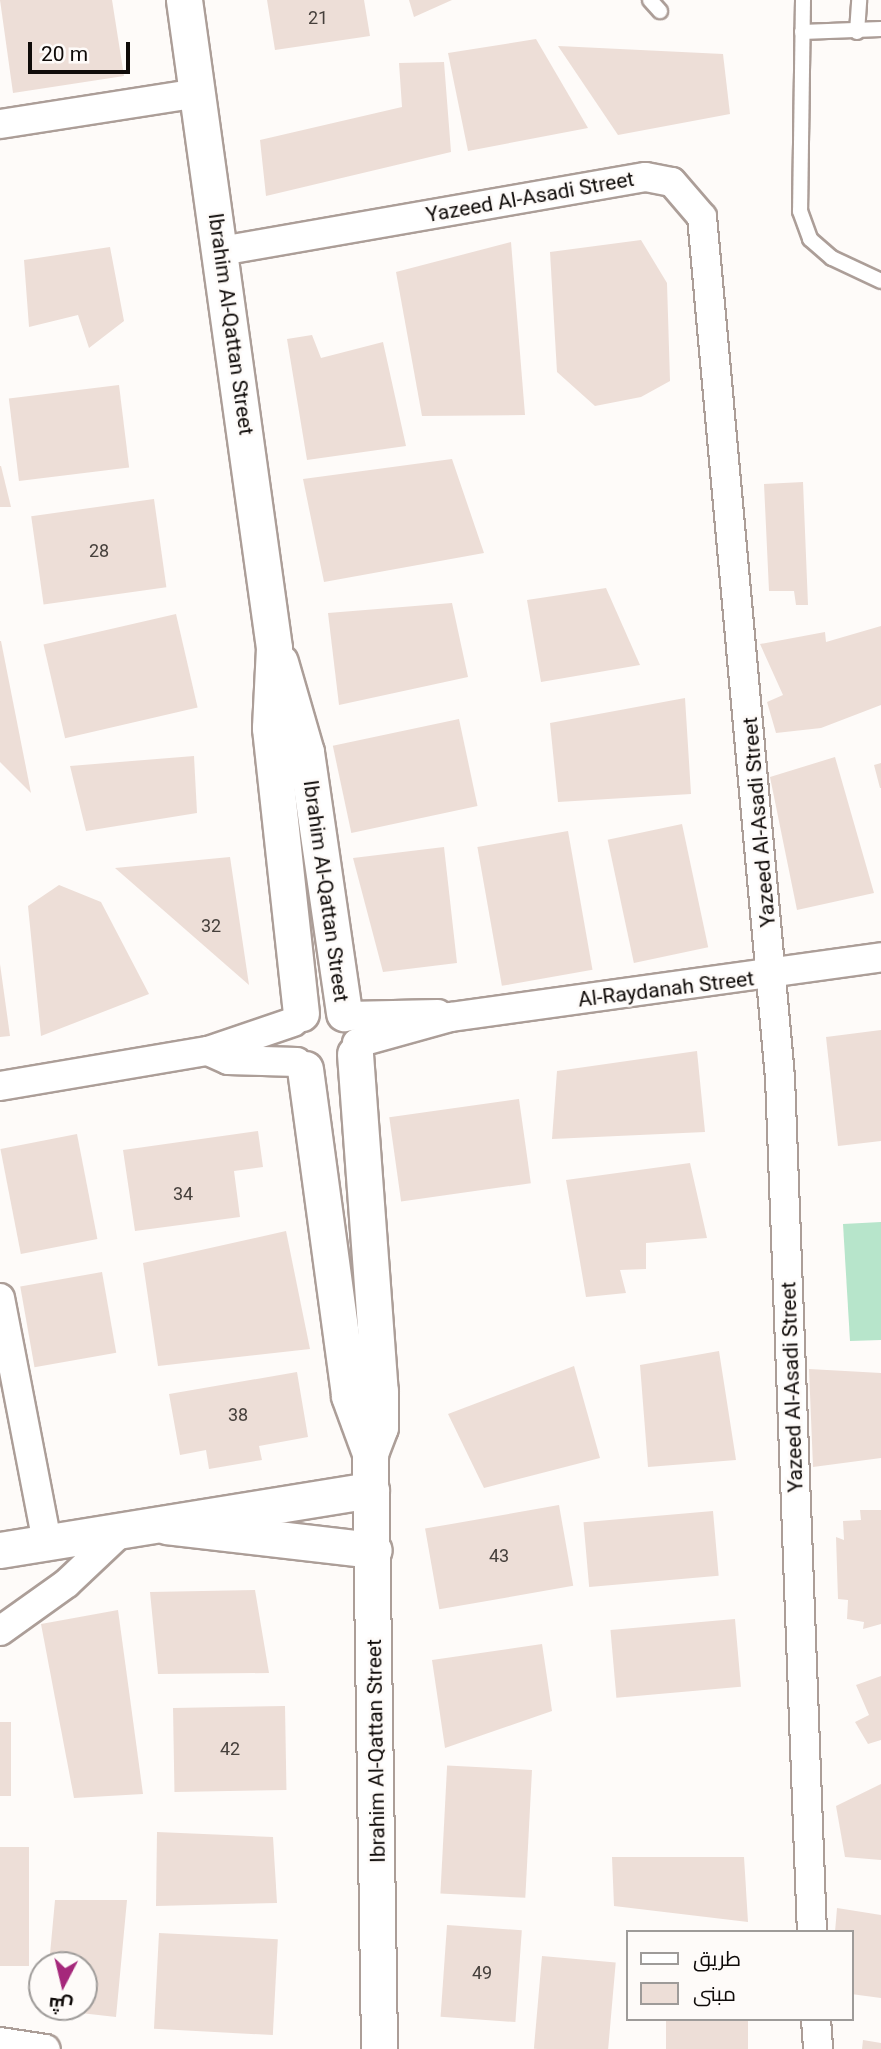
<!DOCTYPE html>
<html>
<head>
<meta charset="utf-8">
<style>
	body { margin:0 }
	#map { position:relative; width:881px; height:2049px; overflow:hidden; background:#fefbf9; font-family:Roboto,Cairo,sans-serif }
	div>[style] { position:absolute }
	.green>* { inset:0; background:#b7e5cb }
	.building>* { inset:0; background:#edded7; transform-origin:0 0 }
	.roads { filter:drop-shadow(2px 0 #ac9e98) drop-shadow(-2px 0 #ac9e98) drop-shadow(0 2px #ac9e98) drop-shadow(0 -2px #ac9e98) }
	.service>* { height:14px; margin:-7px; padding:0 7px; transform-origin:7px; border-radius:7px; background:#fff }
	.minor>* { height:28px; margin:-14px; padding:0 14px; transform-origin:14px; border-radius:14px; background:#fff }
	.tertiary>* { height:35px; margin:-17.5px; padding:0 17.5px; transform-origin:17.5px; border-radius:17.5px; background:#fff }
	span { translate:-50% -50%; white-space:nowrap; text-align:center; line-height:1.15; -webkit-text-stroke:5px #fefbf9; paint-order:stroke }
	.number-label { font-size:18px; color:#46403c }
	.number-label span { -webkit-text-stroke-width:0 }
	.street-label { font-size:21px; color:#0f0b09 }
	.legend { position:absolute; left:626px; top:1930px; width:228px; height:91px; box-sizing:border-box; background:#fefbf9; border:2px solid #9e9b99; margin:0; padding:9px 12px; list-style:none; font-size:21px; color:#0f0b09 }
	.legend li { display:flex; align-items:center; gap:14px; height:35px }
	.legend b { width:35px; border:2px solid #9e9b99 }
	.north { position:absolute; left:28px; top:1951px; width:70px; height:70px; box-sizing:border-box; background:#fefbf9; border:2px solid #9e9b99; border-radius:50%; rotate:187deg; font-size:19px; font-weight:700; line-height:28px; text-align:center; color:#0f0b09 }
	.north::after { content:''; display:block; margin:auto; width:24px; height:32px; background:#a5287b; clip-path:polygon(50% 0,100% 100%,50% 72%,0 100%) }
	.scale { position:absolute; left:28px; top:42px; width:102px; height:32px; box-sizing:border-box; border:4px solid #0f0b09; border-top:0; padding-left:9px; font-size:21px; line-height:24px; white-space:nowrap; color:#0f0b09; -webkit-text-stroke:5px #fefbf9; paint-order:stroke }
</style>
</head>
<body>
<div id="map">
	<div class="green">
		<i style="clip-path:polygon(881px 1222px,881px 1340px,850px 1341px,843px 1224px)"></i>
	</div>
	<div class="building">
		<i style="clip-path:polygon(0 0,112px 0,124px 76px,13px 93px)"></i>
		<i style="clip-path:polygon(267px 0,364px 0,370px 36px,275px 50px)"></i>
		<i style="clip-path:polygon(409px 0,452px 0,414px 17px)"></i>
		<i style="clip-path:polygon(536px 39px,588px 128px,468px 151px,448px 53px)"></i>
		<i style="clip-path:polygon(558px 46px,723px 54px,730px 114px,618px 135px)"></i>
		<i style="clip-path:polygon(444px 62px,451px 152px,266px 196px,260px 140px,402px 107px,399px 63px)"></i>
		<i style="clip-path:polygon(641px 240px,667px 283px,670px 381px,641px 397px,595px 406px,557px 372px,550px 252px)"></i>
		<i style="clip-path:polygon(511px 242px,525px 415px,422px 416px,396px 272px)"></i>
		<i style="clip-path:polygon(110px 247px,124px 321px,89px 348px,78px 315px,29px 327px,24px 260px)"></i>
		<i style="clip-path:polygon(312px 335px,321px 358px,383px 342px,406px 446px,307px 460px,287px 339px)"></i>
		<i style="left:119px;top:385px;width:83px;height:111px;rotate:83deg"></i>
		<i style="clip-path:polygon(452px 459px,484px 553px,324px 582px,303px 479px)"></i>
		<i style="clip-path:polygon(0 466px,1px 466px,11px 507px,0 507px)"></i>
		<i style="clip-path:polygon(803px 482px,808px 605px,796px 605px,794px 591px,769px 591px,764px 484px)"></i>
		<i style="left:154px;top:499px;width:89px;height:124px;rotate:82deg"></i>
		<i style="clip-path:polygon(606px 588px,640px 665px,541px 682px,527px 600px)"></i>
		<i style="clip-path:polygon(452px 603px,468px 677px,339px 705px,328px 613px)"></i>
		<i style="left:176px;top:614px;width:96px;height:136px;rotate:77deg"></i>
		<i style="clip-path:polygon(881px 626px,881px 705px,821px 728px,776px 733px,767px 702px,783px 695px,760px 644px,825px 632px,826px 642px)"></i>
		<i style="clip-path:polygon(0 641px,1px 641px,31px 793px,0 762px)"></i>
		<i style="clip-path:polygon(685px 698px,691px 794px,558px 802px,550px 723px)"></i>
		<i style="left:459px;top:719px;width:89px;height:129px;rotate:78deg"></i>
		<i style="clip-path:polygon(194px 756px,197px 813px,86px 831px,70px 766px)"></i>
		<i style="clip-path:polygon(835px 757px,874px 893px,797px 910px,770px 777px)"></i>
		<i style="clip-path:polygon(881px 763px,881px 788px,880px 788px,874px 765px)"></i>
		<i style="left:682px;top:824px;width:126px;height:76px;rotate:78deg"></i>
		<i style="left:568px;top:831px;width:141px;height:92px;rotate:80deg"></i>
		<i style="clip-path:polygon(444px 847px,457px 963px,383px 972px,353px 858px)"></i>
		<i style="clip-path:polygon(230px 857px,249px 985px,115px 868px)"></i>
		<i style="clip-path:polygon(59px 885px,101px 902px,149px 994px,41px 1036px,28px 906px)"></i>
		<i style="clip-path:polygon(0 964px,10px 1036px,0 1037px)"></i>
		<i style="clip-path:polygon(881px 1030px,881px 1141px,838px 1146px,826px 1037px)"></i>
		<i style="clip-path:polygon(697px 1051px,705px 1132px,552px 1139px,557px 1071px)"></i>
		<i style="left:519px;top:1099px;width:85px;height:131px;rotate:82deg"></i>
		<i style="clip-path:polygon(258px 1131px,263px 1167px,234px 1171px,240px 1217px,135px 1231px,123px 1150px)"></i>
		<i style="left:77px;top:1134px;width:107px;height:78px;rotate:79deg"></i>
		<i style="clip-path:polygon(690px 1163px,707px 1238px,646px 1243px,646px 1269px,620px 1270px,626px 1293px,586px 1297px,566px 1180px)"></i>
		<i style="clip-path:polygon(286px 1231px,310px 1349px,158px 1366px,143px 1263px)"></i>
		<i style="left:102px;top:1272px;width:82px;height:83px;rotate:80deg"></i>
		<i style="clip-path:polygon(719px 1351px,736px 1460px,648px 1467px,640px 1365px)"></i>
		<i style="clip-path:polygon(574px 1366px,600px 1458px,484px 1488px,448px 1414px)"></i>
		<i style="clip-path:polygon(809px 1369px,881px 1373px,881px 1458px,813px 1467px)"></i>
		<i style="clip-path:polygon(297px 1372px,308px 1437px,259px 1446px,262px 1460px,209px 1469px,206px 1450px,180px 1455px,169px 1394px)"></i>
		<i style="left:559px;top:1505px;width:82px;height:136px;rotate:80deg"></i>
		<i style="clip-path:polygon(860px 1510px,881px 1510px,881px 1624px,863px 1629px,864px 1622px,847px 1619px,848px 1600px,838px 1599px,836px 1537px,844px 1540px,843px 1521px,861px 1520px)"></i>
		<i style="left:713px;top:1511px;width:65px;height:130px;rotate:85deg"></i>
		<i style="clip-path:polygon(255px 1590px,269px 1673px,158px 1674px,150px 1592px)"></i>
		<i style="clip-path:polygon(118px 1610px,143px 1794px,74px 1798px,41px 1624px)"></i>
		<i style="left:735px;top:1619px;width:68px;height:125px;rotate:85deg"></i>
		<i style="clip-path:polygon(542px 1644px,552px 1711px,445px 1748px,432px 1660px)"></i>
		<i style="clip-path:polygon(881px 1676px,881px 1740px,868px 1744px,855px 1722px,869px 1715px,856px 1685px)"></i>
		<i style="left:285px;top:1706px;width:84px;height:112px;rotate:89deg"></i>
		<i style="left:11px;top:1722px;width:74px;height:11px;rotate:90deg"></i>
		<i style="left:532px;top:1770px;width:128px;height:85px;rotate:93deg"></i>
		<i style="clip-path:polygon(881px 1784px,881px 1860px,845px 1857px,836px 1806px)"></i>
		<i style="clip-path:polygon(157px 1832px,273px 1837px,277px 1903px,156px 1906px)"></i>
		<i style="left:0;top:1847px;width:29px;height:119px"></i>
		<i style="clip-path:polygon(612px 1857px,744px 1857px,748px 1922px,614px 1906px)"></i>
		<i style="clip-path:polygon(55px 1900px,127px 1900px,116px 2017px,45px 2009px,84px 2007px,84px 1965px,49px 1965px)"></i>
		<i style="clip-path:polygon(837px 1908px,881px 1915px,881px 1998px,851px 1994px,851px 1932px,835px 1932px)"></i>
		<i style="left:447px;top:1925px;width:75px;height:92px;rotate:4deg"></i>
		<i style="left:159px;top:1933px;width:119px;height:96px;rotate:3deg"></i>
		<i style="left:542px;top:1956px;width:74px;height:93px;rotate:5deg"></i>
		<i style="left:666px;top:2019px;width:82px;height:30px"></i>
		<i style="clip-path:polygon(863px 2040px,881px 2043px,881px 2049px,862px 2049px)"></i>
	</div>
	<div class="roads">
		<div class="service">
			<i style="left:650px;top:0;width:15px;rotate:48deg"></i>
			<i style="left:803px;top:0;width:211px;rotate:90.8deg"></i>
			<i style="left:800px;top:211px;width:30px;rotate:70deg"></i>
			<i style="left:810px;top:239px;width:29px;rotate:41deg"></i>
			<i style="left:832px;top:258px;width:54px;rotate:25.1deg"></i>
			<i style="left:802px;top:32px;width:79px;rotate:-2.2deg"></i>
			<i style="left:857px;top:32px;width:32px;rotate:-86deg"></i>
		</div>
		<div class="minor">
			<i style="left:0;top:124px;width:199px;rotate:-8.9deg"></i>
			<i style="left:221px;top:251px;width:431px;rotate:-9.9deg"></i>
			<i style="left:646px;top:177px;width:26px;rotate:11deg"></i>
			<i style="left:672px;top:182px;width:46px;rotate:49.4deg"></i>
			<i style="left:702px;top:217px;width:864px;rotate:84.82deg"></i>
			<i style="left:780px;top:1077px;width:856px;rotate:87.86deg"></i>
			<i style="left:348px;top:1016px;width:90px;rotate:-1.3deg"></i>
			<i style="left:357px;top:1043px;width:98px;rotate:-15.5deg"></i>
			<i style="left:451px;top:1017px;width:434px;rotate:-7.9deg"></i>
			<i style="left:208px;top:1051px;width:22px;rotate:24deg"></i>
			<i style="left:228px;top:1060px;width:69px;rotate:1.7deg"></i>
			<i style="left:0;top:1086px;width:211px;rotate:-9.6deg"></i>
			<i style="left:208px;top:1051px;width:90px;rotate:-18.8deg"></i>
			<i style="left:0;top:1298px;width:249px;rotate:79.1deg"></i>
			<i style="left:0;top:1631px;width:82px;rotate:-35.6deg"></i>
			<i style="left:67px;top:1583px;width:74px;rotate:-43.4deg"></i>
			<i style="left:816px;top:2019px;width:30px;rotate:86deg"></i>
			<i style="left:0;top:2042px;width:46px;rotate:8.8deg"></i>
		</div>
		<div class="tertiary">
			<i style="left:184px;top:0;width:654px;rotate:82.09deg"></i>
			<i style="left:274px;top:648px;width:80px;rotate:92.9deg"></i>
			<i style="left:270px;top:728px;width:287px;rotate:83.8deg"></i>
			<i style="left:280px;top:662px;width:94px;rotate:73.9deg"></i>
			<i style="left:306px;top:752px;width:264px;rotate:81.7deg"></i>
			<i style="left:355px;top:1054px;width:338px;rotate:85.8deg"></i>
			<i style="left:380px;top:1391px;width:36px;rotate:90deg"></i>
			<i style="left:380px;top:1427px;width:28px;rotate:111deg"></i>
			<i style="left:370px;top:1453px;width:596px;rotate:89.13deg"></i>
			<i style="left:305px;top:1069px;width:330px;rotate:82.3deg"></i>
			<i style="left:349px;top:1396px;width:61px;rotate:69.8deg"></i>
			<i style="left:166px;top:1526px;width:209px;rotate:6.6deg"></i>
			<i style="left:0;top:1550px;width:376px;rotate:-9.2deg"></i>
		</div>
	</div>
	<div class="number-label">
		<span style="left:318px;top:18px">21</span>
		<span style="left:99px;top:551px">28</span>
		<span style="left:211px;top:926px">32</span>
		<span style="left:183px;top:1194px">34</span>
		<span style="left:238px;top:1415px">38</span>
		<span style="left:499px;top:1556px">43</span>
		<span style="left:230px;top:1749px">42</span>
		<span style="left:482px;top:1973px">49</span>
	</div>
	<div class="street-label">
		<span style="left:530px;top:197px;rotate:-10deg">Yazeed Al-Asadi Street</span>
		<span style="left:231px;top:324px;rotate:82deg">Ibrahim Al-Qattan Street</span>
		<span style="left:759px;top:822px;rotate:-95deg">Yazeed Al-Asadi Street</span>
		<span style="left:326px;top:891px;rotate:82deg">Ibrahim Al-Qattan Street</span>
		<span style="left:666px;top:989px;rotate:-7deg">Al-Raydanah Street</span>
		<span style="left:792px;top:1387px;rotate:-92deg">Yazeed Al-Asadi Street</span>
		<span style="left:376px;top:1751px;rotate:-91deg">Ibrahim Al-Qattan Street</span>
	</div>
	<ul class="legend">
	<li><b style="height:9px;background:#fff"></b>طريق</li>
	<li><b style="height:19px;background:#edded7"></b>مبنى</li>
	</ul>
	<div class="north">ش</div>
	<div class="scale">20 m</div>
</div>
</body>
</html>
